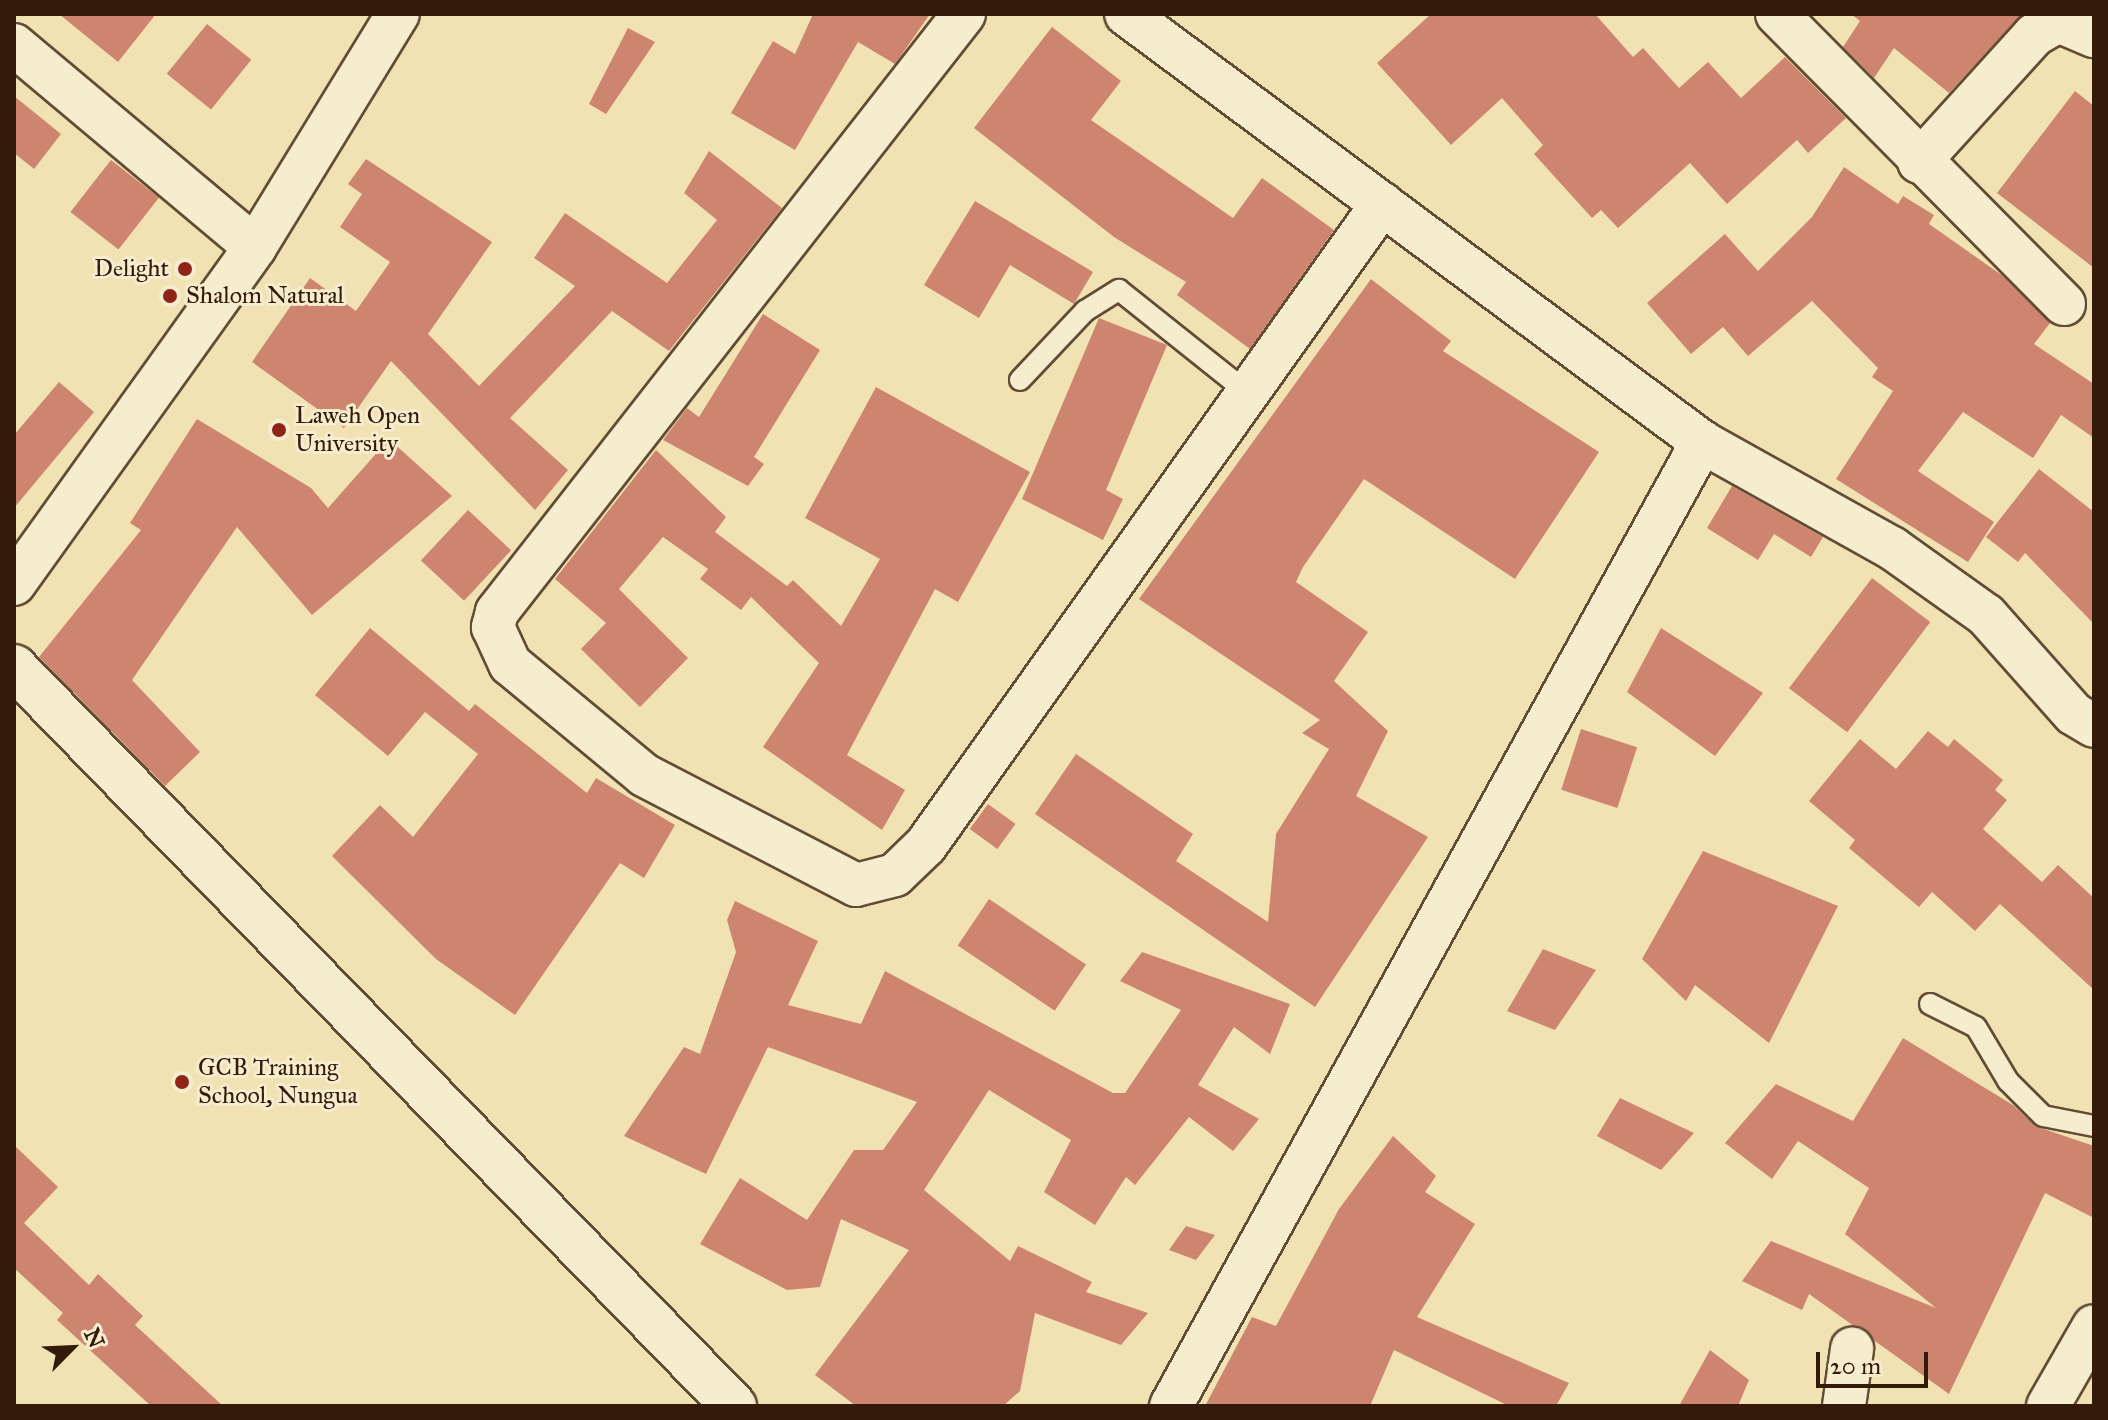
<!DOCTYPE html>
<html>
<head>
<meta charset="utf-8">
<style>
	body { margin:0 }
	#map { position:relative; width:2108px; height:1420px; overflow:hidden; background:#f1e2b4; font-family:"IM FELL Great Primer",serif }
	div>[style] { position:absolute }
	.building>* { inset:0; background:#ce856f; transform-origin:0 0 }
	.roads { filter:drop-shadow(2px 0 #624c34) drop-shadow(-2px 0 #624c34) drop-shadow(0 2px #624c34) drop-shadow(0 -2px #624c34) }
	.lane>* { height:20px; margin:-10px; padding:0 10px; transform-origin:10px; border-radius:10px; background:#f6ecce }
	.street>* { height:42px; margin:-21px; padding:0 21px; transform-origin:21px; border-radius:21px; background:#f6ecce }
	.secondary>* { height:44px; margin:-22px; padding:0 22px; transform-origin:22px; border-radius:22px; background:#f6ecce }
	.dots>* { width:22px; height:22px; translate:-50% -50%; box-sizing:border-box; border:4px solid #f6ecce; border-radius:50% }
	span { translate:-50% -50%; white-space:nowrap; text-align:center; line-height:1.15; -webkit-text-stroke:6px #f6ecce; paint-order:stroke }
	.poi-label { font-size:24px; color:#331a0a }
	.right { translate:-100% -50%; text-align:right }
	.left { translate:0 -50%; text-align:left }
	.frame { position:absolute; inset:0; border:16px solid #331a0a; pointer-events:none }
	.north { position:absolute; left:32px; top:1308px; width:80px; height:80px; -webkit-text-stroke:6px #f6ecce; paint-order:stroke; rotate:66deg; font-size:22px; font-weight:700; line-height:32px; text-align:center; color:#331a0a }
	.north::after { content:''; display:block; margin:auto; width:28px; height:36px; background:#331a0a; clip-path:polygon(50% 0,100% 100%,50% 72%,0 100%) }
	.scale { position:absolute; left:1816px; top:1352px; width:112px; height:36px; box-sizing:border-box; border:4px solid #331a0a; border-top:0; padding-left:10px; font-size:24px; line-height:28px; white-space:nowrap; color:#331a0a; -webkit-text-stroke:6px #f6ecce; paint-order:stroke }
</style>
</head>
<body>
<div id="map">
	<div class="building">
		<i style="clip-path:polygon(59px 14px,156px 14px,118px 62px)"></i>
		<i style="clip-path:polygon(813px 14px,930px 14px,895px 64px,858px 42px,795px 150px,731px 113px,773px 41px,795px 54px)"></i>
		<i style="clip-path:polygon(1431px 14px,1595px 14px,1633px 57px,1643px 48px,1679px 88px,1708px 62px,1741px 98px,1785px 57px,1846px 118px,1808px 153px,1797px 140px,1727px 204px,1690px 163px,1618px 228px,1601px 210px,1592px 218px,1534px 154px,1543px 145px,1502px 98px,1451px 145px,1377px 63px)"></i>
		<i style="clip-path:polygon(1851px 14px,2022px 14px,1949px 93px,1894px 48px,1874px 78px,1843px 47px,1860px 21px)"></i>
		<i style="left:207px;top:24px;width:57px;height:64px;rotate:39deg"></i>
		<i style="clip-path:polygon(1052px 27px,1121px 81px,1091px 120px,1233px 218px,1262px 178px,1334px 230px,1250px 349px,1177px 295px,1186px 282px,1114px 237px,974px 128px)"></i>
		<i style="clip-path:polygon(628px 28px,655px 42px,606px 114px,589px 104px)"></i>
		<i style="clip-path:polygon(2075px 91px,2094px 106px,2094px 268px,1997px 193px)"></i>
		<i style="clip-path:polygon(14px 96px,61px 134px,34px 169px,14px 153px)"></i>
		<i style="clip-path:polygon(709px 151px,782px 208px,669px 351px,612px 311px,510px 418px,568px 470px,535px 510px,391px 361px,344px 428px,252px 362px,310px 278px,356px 311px,390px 262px,340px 227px,362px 194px,348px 184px,366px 159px,492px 242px,428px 334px,479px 386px,575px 286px,534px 258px,565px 213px,667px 283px,717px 220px,684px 193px)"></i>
		<i style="left:111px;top:160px;width:61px;height:66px;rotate:38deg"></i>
		<i style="clip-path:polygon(1844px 167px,1898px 204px,1903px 196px,1934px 215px,1929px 224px,2003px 276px,2050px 323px,2034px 344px,2094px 384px,2094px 438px,2061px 415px,2033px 458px,1963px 412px,1918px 471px,1994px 522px,1968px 562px,1836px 479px,1893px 391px,1872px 377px,1878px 368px,1812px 301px,1748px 356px,1723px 327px,1691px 354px,1647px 303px,1725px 234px,1758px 271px,1812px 217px)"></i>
		<i style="clip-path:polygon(975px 201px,1093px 272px,1074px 304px,1010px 265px,979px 318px,924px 285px)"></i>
		<i style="clip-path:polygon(1371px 279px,1451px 341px,1443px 351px,1599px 452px,1515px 579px,1364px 479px,1303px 567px,1296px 582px,1368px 632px,1334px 681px,1388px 731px,1356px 796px,1428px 837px,1315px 1007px,1035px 814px,1076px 754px,1193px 834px,1176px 861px,1268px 922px,1276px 834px,1329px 749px,1302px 733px,1320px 720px,1139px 599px)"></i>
		<i style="clip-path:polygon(763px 314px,820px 350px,754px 457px,764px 464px,748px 486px,663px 440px,687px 408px,699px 417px)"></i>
		<i style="clip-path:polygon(1099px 318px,1167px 345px,1106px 490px,1123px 499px,1103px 540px,1022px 499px)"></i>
		<i style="clip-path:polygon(59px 382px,94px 412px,14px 508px,14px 435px)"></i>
		<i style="clip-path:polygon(876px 387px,1030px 472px,958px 602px,935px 589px,847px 755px,905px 790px,882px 830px,763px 747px,819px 663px,751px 597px,741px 610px,700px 579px,708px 569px,663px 537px,619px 589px,688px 658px,640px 707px,581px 649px,606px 623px,555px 579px,656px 450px,726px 517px,715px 532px,787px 586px,793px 580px,841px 626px,880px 559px,805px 518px)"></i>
		<i style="clip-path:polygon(197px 419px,311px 488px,328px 508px,389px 439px,452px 496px,312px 615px,237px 527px,132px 680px,200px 752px,165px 786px,39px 657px,141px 530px,130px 523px)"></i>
		<i style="clip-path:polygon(2039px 469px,2094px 512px,2094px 624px,2025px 553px,2018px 562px,1986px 537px)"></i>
		<i style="clip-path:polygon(1732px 486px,1823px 537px,1811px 557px,1774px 534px,1758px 560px,1707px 528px)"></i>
		<i style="left:468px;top:510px;width:59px;height:69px;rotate:43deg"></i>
		<i style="left:1872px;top:578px;width:73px;height:138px;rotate:37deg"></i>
		<i style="clip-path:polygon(370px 628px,469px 711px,475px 704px,587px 793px,596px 778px,675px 825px,644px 878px,620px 863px,515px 1015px,436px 959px,332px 856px,380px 805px,413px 837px,478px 754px,425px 712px,388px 756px,315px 695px)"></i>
		<i style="clip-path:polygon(1661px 628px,1763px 693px,1715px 756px,1627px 692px)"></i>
		<i style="left:1581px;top:729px;width:59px;height:64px;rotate:18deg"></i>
		<i style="clip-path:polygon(1928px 731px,1948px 747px,1954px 739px,2003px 780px,1995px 790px,2007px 800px,1983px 829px,2042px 882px,2058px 865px,2094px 898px,2094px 990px,2000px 904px,1975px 931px,1932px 892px,1919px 907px,1849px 848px,1855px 840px,1809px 801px,1860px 739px,1896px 769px)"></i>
		<i style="left:988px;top:804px;width:34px;height:31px;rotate:36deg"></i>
		<i style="clip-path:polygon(1703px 851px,1838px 906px,1769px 1043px,1695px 985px,1686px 1001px,1642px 959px)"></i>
		<i style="left:989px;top:899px;width:117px;height:56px;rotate:34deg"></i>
		<i style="clip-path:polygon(735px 901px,818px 941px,788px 1005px,861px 1024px,885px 971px,1113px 1093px,1125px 1093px,1181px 1010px,1120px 981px,1142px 952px,1290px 1004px,1270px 1054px,1234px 1027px,1198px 1085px,1259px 1119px,1233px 1151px,1189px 1117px,1135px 1185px,1126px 1177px,1095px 1225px,1044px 1192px,1071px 1140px,989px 1090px,924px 1190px,1010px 1261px,1018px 1246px,1092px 1282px,1086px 1292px,1148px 1313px,1121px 1345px,1035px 1313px,1020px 1391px,1003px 1406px,856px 1406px,815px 1375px,909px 1250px,841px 1219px,820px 1287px,787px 1290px,700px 1244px,740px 1178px,807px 1220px,854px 1150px,883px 1150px,917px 1102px,768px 1047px,706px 1174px,624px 1136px,684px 1047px,700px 1054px,736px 952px,727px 920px)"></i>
		<i style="clip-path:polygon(1543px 949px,1596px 970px,1555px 1030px,1507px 1011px)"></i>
		<i style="clip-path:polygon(1903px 1038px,2013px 1105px,2035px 1126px,2094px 1146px,2094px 1218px,2045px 1193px,1949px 1394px,1809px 1294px,1802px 1310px,1742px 1281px,1771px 1241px,1936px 1308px,1845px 1234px,1869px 1188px,1798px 1141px,1772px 1179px,1725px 1143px,1776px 1084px,1853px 1121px)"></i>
		<i style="clip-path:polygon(1620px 1098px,1694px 1133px,1661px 1170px,1597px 1136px)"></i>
		<i style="clip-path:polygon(1393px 1136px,1436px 1176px,1425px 1192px,1475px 1224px,1417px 1317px,1569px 1383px,1556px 1406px,1509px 1406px,1394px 1350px,1370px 1406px,1205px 1406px,1252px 1317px,1276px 1326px,1339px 1209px)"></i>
		<i style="clip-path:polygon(14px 1145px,58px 1187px,24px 1223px,89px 1285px,98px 1274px,143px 1316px,135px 1325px,223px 1406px,151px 1406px,57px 1320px,63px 1313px,14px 1268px)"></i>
		<i style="clip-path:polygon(1186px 1226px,1215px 1235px,1196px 1260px,1169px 1250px)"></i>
		<i style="clip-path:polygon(1710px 1350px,1749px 1380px,1738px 1406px,1679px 1406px)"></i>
	</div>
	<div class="roads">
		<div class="lane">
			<i style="left:1020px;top:380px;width:95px;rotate:-46.7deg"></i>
			<i style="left:1085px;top:311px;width:40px;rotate:-32deg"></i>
			<i style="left:1119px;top:290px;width:165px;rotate:38.6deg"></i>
			<i style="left:1930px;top:1004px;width:51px;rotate:26.6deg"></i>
			<i style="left:1976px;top:1027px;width:63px;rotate:59.3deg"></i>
			<i style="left:2008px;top:1081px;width:49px;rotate:45deg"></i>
			<i style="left:2043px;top:1116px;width:52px;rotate:11.1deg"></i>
		</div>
		<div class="street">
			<i style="left:964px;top:14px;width:759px;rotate:127.99deg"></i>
			<i style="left:497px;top:612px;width:16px;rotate:105deg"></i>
			<i style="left:493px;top:627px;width:41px;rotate:65.3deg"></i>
			<i style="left:510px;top:664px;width:174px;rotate:39.6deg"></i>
			<i style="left:644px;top:775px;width:239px;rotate:27.4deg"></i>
			<i style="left:856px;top:885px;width:40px;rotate:-14.4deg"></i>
			<i style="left:895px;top:875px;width:43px;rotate:-44.1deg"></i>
			<i style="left:926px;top:845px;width:787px;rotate:-54.57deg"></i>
			<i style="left:1126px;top:14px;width:718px;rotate:36.61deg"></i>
			<i style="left:1702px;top:442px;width:218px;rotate:29.2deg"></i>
			<i style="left:1892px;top:548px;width:115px;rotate:35.5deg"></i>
			<i style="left:1986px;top:615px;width:132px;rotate:48.4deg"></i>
			<i style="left:2074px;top:714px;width:23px;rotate:31deg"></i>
			<i style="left:1777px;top:14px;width:408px;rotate:45.3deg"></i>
			<i style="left:14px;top:45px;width:314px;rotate:40deg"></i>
			<i style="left:1919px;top:162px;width:171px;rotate:-47.8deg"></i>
			<i style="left:2034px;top:35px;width:28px;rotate:-30deg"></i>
			<i style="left:2058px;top:21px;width:39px;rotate:23deg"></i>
			<i style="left:14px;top:584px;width:414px;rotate:-54.4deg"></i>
			<i style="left:255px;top:247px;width:273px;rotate:-58.5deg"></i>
			<i style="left:1171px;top:1406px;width:1101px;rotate:-61.15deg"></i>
			<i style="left:1844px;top:1406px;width:58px;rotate:-82deg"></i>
			<i style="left:2048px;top:1406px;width:92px;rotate:-60.1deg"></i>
		</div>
		<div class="secondary">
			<i style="left:14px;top:667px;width:1032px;rotate:45.75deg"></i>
		</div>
	</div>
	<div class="dots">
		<i style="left:185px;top:269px;background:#8f2418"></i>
		<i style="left:170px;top:296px;background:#8f2418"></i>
		<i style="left:279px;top:430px;background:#8f2418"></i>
		<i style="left:182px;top:1082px;background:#8f2418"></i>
	</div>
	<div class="poi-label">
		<span class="right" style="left:169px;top:269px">Delight</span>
		<span class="left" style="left:186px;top:296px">Shalom Natural</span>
		<span class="left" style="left:295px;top:430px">Laweh Open<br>University</span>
		<span class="left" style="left:198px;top:1082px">GCB Training<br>School, Nungua</span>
	</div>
	<div class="frame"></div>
	<div class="north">N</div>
	<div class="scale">20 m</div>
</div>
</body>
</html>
